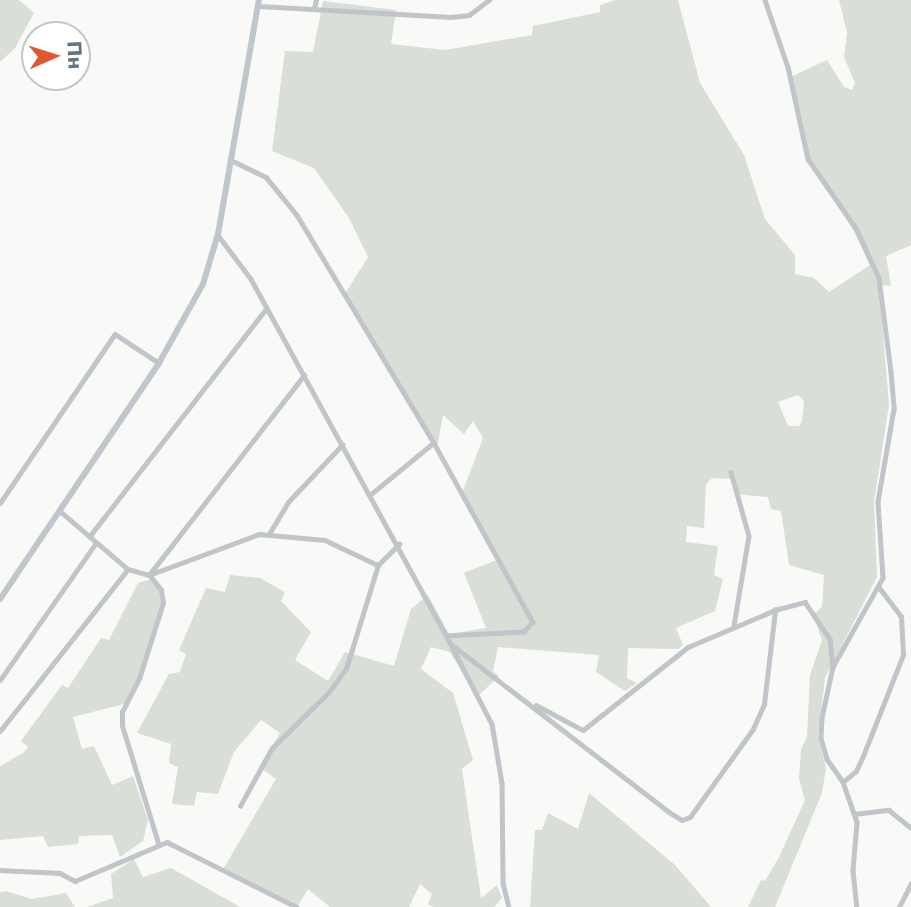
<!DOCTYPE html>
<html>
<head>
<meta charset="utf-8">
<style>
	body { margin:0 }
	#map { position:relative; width:911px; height:907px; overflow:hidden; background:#f9f9f7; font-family:"DejaVu Sans",sans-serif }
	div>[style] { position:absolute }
	.green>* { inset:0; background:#d9ded6 }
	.street>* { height:4.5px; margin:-2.25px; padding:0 2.25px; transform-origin:2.25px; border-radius:2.25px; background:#c0c5c9 }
	.secondary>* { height:6px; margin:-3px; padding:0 3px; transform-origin:3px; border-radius:3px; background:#c0c7cc }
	span { translate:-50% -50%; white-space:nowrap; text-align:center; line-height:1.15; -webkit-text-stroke:7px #fff; paint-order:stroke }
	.north { position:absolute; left:21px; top:21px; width:70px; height:70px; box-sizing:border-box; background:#fff; border:2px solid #c1c8cd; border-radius:50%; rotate:87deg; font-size:19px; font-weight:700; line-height:28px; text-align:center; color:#657581 }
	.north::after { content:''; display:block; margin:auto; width:24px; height:32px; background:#df5831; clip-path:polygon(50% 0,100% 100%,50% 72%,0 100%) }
</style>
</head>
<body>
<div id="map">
	<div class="green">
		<i style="clip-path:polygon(0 0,19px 0,34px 13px,15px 48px,0 62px)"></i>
		<i style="clip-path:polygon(evenodd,616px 0,678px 0,700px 83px,744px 155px,765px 219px,795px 255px,795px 274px,814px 278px,829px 292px,870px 265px,854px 231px,808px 162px,788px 78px,827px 60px,844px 87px,852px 90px,855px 83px,844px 57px,847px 33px,839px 0,911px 0,911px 245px,886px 256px,891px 286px,879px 285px,889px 405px,874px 502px,877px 577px,825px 678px,818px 736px,826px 768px,822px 793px,775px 907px,748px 907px,761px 880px,765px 881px,779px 857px,805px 800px,799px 779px,801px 749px,807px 737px,810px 675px,822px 640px,813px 615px,822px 607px,824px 575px,789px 565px,781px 511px,771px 509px,768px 497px,735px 494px,731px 479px,712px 478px,706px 485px,704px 528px,687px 526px,686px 542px,718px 546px,714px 575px,723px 579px,715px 611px,676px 628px,683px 645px,678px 649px,628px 648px,627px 678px,637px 683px,625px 691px,596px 672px,599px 655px,498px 647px,493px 671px,499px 676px,477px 697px,450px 652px,431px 647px,421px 669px,453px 693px,473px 760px,462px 769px,481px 898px,497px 885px,502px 898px,494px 907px,433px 907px,428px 904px,432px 894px,420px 884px,409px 907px,330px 907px,308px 889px,297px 907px,222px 871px,276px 779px,259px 767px,280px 733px,261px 720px,234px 752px,218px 794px,197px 792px,194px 806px,172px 804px,178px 767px,169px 763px,171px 744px,137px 733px,169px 674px,180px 672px,186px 654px,179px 650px,206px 588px,225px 592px,230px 575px,260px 578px,285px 592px,281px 601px,311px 632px,295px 660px,328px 681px,345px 652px,394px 666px,411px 609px,428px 595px,449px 634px,486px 628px,464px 573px,499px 559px,462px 493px,483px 438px,473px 421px,464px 434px,443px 415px,437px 449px,345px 294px,368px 257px,349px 218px,314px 168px,272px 151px,285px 51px,313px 52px,323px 1px,396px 10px,391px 44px,445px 50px,532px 35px,533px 26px,600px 12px,600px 5px,616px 0,798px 395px,804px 401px,802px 421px,799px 426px,788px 426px,778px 402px,798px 395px)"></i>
		<i style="clip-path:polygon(155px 578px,165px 598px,141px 681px,128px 703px,73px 717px,82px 749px,94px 746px,112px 785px,133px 776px,148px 820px,143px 841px,120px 857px,112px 835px,79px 836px,78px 844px,48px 847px,43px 836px,0 840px,0 766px,23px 753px,28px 747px,21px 741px,62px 685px,68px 688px,101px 638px,109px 640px,138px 583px)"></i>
		<i style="clip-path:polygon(589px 793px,675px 865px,711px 907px,530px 907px,535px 830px,542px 830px,548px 813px,578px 829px)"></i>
		<i style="clip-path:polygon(134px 859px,143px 877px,171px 868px,240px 907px,87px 907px,113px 898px,111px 874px)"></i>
		<i style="clip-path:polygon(6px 891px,32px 899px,66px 893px,75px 907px,0 907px,0 892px)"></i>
	</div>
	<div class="street">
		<i style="left:765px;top:0;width:71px;rotate:71.1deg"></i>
		<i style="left:788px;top:67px;width:94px;rotate:77.7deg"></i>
		<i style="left:808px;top:159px;width:84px;rotate:55.2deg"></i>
		<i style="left:856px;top:228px;width:55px;rotate:65.3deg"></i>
		<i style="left:879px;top:278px;width:95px;rotate:82.7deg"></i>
		<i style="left:891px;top:372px;width:37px;rotate:85deg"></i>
		<i style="left:894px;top:409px;width:94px;rotate:99.8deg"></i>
		<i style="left:878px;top:502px;width:76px;rotate:86.2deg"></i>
		<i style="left:883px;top:578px;width:102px;rotate:119.3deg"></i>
		<i style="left:833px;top:667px;width:52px;rotate:102.2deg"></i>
		<i style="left:822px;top:718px;width:20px;rotate:93deg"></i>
		<i style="left:821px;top:738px;width:22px;rotate:74deg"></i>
		<i style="left:827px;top:759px;width:28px;rotate:55deg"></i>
		<i style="left:843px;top:782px;width:42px;rotate:70.7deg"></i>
		<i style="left:857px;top:822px;width:49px;rotate:94.7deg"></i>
		<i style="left:853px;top:871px;width:36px;rotate:84deg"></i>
		<i style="left:259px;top:6px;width:192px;rotate:3.3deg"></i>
		<i style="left:451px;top:17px;width:18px;rotate:-6deg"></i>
		<i style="left:469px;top:15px;width:25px;rotate:-37deg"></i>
		<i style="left:314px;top:8px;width:8px;rotate:-76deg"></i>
		<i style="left:231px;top:160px;width:39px;rotate:26deg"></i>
		<i style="left:266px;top:177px;width:49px;rotate:50.8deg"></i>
		<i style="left:297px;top:215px;width:266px;rotate:59deg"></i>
		<i style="left:434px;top:443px;width:80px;rotate:140.6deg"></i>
		<i style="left:218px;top:235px;width:55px;rotate:53.1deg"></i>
		<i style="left:251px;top:279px;width:416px;rotate:61.3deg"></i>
		<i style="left:451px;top:644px;width:275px;rotate:37.6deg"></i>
		<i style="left:669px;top:812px;width:15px;rotate:32deg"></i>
		<i style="left:682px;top:820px;width:9px;rotate:-21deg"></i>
		<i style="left:690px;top:817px;width:108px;rotate:-54.4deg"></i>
		<i style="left:753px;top:729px;width:27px;rotate:-66deg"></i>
		<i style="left:764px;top:704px;width:95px;rotate:-83.3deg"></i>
		<i style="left:775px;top:610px;width:31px;rotate:-15deg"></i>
		<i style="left:805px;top:602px;width:45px;rotate:56deg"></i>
		<i style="left:830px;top:639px;width:28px;rotate:84deg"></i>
		<i style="left:434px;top:443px;width:205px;rotate:61.1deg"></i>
		<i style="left:533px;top:622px;width:13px;rotate:132deg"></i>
		<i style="left:524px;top:632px;width:78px;rotate:177.1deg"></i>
		<i style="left:731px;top:472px;width:66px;rotate:74.3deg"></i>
		<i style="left:749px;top:536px;width:91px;rotate:99.5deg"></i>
		<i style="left:0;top:503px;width:204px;rotate:-55.8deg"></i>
		<i style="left:115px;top:334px;width:53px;rotate:33.4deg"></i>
		<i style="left:60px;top:511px;width:89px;rotate:40.5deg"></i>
		<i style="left:128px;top:569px;width:22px;rotate:16deg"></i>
		<i style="left:149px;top:575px;width:117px;rotate:-20.4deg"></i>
		<i style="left:259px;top:534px;width:66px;rotate:5.2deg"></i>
		<i style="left:325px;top:540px;width:59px;rotate:25.3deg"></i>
		<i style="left:378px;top:565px;width:30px;rotate:-45deg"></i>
		<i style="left:269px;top:534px;width:37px;rotate:-59deg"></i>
		<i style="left:288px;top:502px;width:79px;rotate:-46.5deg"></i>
		<i style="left:89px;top:537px;width:289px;rotate:-52.2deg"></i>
		<i style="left:451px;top:645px;width:89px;rotate:62.6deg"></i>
		<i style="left:492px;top:724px;width:60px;rotate:80.4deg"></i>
		<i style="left:502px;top:783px;width:100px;rotate:89.4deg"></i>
		<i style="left:503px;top:883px;width:25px;rotate:76deg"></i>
		<i style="left:0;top:680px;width:167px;rotate:-55deg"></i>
		<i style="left:536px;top:705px;width:53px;rotate:28deg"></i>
		<i style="left:583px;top:730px;width:134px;rotate:-38.3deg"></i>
		<i style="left:688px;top:647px;width:95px;rotate:-23deg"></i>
		<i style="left:0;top:731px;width:206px;rotate:-51.7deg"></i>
		<i style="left:843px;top:782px;width:17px;rotate:-40deg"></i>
		<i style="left:856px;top:771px;width:17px;rotate:-65deg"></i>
		<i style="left:863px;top:756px;width:109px;rotate:-68.4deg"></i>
		<i style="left:903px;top:655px;width:38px;rotate:-93deg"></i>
		<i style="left:901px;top:617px;width:36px;rotate:-127deg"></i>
		<i style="left:240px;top:806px;width:66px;rotate:-61.1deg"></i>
		<i style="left:272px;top:748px;width:80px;rotate:-44.5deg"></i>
		<i style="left:329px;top:692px;width:29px;rotate:-54deg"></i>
		<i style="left:346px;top:669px;width:109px;rotate:-72.9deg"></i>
		<i style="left:854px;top:814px;width:35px;rotate:-7deg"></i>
		<i style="left:889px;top:810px;width:28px;rotate:39deg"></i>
		<i style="left:158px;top:843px;width:122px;rotate:-107.1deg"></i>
		<i style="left:122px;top:726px;width:14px;rotate:-90deg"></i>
		<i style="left:122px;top:712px;width:37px;rotate:-63deg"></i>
		<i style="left:139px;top:679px;width:80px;rotate:-72.5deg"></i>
		<i style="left:163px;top:603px;width:13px;rotate:-99deg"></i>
		<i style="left:161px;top:590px;width:19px;rotate:-129deg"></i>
		<i style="left:149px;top:575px;width:253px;rotate:-52.2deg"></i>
		<i style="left:0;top:870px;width:60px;rotate:2.9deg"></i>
		<i style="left:60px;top:873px;width:17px;rotate:28deg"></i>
		<i style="left:75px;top:881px;width:100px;rotate:-23deg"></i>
		<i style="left:167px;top:842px;width:145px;rotate:26.6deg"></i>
		<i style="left:899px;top:907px;width:27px;rotate:-63deg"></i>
	</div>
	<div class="secondary">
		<i style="left:0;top:599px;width:285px;rotate:-56deg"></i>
		<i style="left:159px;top:363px;width:90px;rotate:-60.9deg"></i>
		<i style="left:203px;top:284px;width:52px;rotate:-73.3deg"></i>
		<i style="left:218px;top:234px;width:238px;rotate:-80.1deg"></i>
	</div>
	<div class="north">Пн</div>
</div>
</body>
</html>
